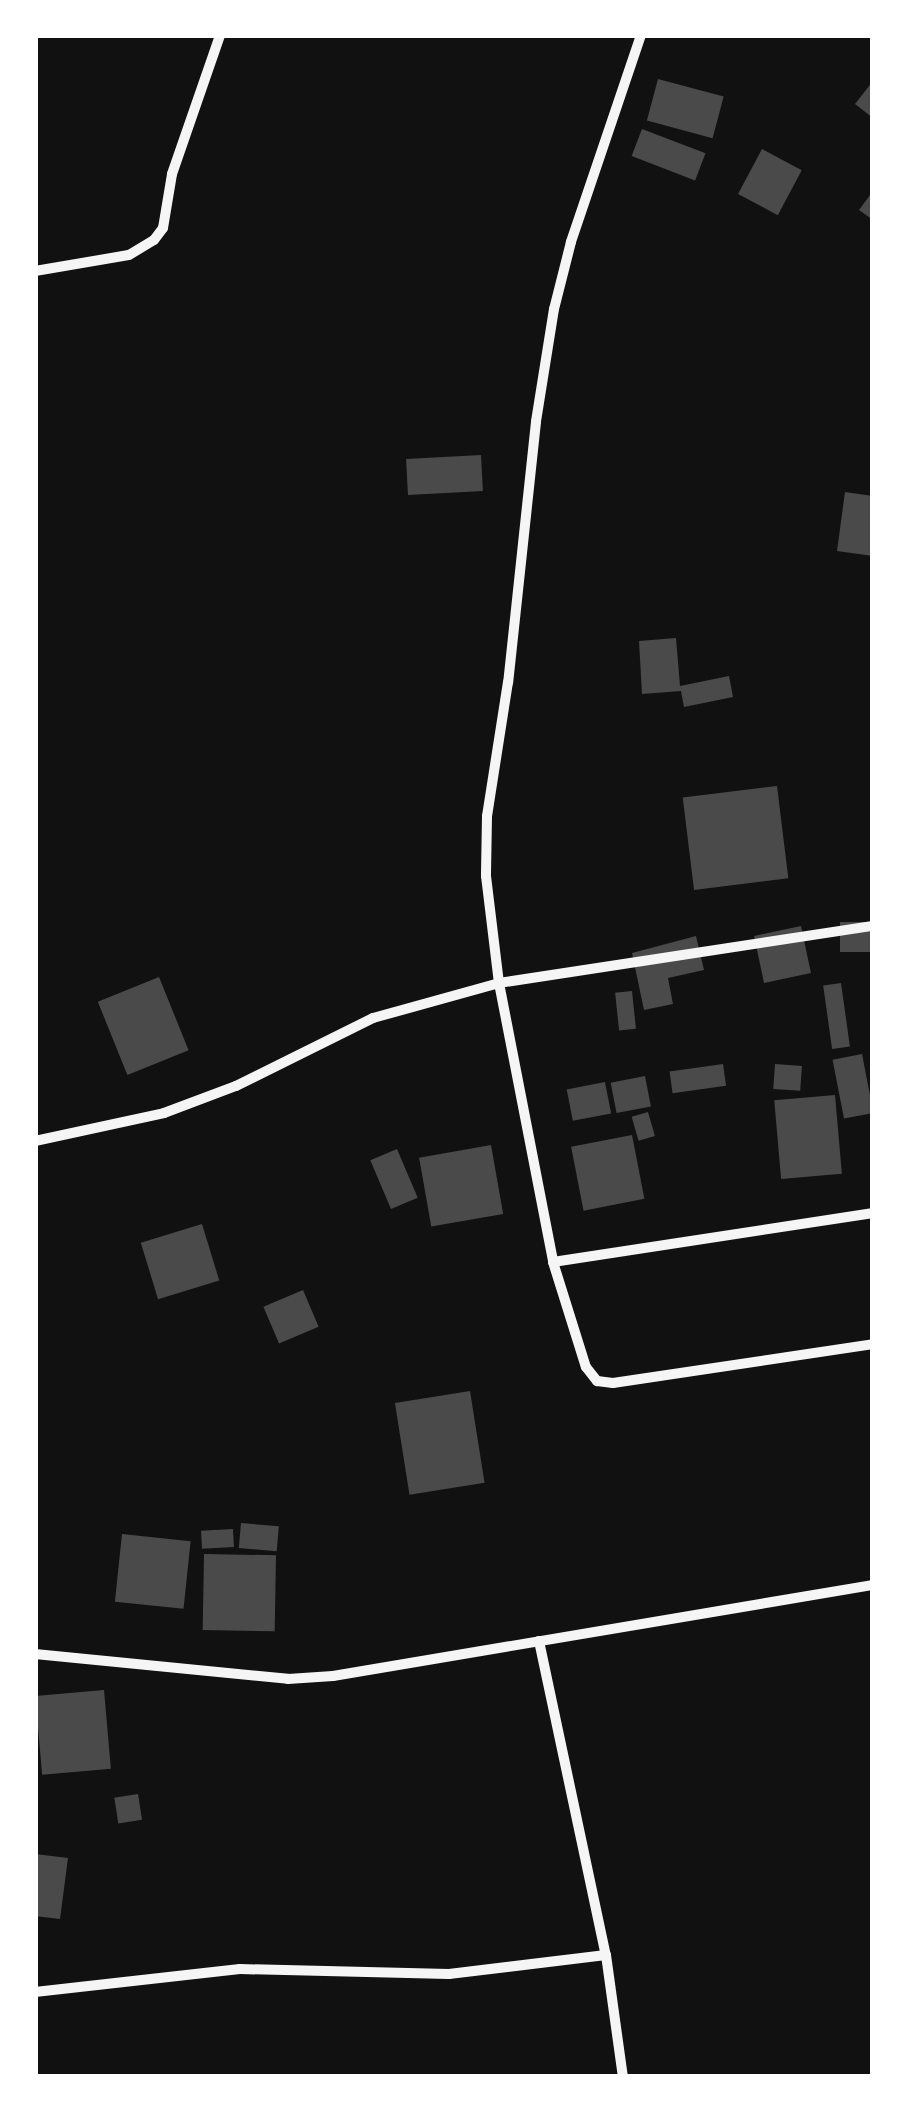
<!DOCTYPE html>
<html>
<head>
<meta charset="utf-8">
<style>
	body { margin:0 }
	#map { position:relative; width:908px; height:2112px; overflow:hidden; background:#111; font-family:Commissioner,sans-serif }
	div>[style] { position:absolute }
	.building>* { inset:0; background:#4a4a4a; transform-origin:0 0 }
	.minor>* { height:10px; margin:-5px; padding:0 5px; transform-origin:5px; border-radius:5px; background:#f5f5f5 }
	span { translate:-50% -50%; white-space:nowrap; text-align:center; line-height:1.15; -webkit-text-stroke:9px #fff; paint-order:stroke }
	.frame { position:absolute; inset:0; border:38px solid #fff; pointer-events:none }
</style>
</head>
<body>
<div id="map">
	<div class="building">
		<i style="left:658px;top:79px;width:68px;height:43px;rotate:15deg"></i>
		<i style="clip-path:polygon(873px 81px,873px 118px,855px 104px)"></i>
		<i style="left:642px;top:129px;width:68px;height:29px;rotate:21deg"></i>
		<i style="left:762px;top:149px;width:45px;height:51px;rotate:28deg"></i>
		<i style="clip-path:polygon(873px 191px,873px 220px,859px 210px)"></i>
		<i style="left:481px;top:455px;width:36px;height:75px;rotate:87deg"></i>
		<i style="clip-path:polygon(845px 492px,873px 496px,873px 556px,837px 551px)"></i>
		<i style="clip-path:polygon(676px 638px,680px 686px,729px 676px,733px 697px,684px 707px,681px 691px,642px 694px,639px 641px)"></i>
		<i style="left:777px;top:786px;width:93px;height:95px;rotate:83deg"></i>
		<i style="left:873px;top:922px;width:30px;height:33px;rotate:90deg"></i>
		<i style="left:801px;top:926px;width:48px;height:48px;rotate:78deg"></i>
		<i style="clip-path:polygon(696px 936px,704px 970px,668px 978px,673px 1004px,644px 1010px,632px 953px)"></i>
		<i style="left:159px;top:977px;width:79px;height:66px;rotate:68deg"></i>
		<i style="left:841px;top:983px;width:64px;height:18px;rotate:82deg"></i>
		<i style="left:632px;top:991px;width:38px;height:17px;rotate:84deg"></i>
		<i style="left:862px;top:1054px;width:60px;height:30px;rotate:79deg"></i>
		<i style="left:723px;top:1064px;width:22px;height:54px;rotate:82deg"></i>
		<i style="left:775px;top:1064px;width:27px;height:25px;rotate:4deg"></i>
		<i style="left:645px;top:1076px;width:31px;height:35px;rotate:79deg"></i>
		<i style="left:605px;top:1082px;width:32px;height:39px;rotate:79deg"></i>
		<i style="left:835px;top:1095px;width:79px;height:61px;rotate:85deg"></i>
		<i style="left:648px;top:1112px;width:25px;height:17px;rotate:74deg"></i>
		<i style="left:632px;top:1135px;width:65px;height:62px;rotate:79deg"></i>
		<i style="left:491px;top:1145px;width:70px;height:73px;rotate:80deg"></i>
		<i style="left:397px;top:1149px;width:53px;height:29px;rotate:67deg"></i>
		<i style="left:202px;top:1224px;width:59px;height:64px;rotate:73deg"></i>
		<i style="left:303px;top:1290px;width:40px;height:43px;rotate:67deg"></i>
		<i style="left:470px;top:1391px;width:93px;height:76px;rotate:81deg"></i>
		<i style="left:241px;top:1523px;width:38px;height:25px;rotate:5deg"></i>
		<i style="left:233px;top:1529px;width:18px;height:32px;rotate:87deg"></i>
		<i style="left:122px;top:1534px;width:69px;height:68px;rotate:6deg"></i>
		<i style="left:204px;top:1554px;width:72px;height:76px;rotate:1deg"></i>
		<i style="left:104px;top:1690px;width:79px;height:69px;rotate:85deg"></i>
		<i style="left:138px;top:1794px;width:26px;height:24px;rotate:81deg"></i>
		<i style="clip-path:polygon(35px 1854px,68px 1858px,60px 1919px,35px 1916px)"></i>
	</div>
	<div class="minor">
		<i style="left:641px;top:35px;width:219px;rotate:108.7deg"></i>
		<i style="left:571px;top:242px;width:69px;rotate:104.2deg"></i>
		<i style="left:554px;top:309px;width:114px;rotate:99.1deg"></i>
		<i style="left:536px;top:422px;width:262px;rotate:96.1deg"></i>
		<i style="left:508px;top:682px;width:136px;rotate:98.9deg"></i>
		<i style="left:487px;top:816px;width:60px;rotate:91deg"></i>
		<i style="left:486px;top:876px;width:108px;rotate:83.1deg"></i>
		<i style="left:499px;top:983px;width:284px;rotate:79deg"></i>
		<i style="left:553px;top:1262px;width:110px;rotate:72.6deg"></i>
		<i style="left:586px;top:1367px;width:18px;rotate:52deg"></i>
		<i style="left:597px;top:1381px;width:16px;rotate:7deg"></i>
		<i style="left:613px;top:1383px;width:263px;rotate:-8.5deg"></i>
		<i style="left:35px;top:271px;width:95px;rotate:-9.7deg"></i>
		<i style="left:129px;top:255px;width:29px;rotate:-31deg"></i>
		<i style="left:154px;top:240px;width:15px;rotate:-53deg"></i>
		<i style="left:163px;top:228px;width:55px;rotate:-80.5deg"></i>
		<i style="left:172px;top:174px;width:147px;rotate:-70.9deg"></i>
		<i style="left:35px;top:1141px;width:132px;rotate:-12.2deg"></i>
		<i style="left:164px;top:1113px;width:77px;rotate:-20.6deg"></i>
		<i style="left:236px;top:1086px;width:153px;rotate:-26.4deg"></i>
		<i style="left:373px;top:1018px;width:131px;rotate:-15.5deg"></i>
		<i style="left:499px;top:983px;width:378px;rotate:-8.7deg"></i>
		<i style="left:553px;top:1262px;width:324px;rotate:-8.7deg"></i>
		<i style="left:539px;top:1641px;width:321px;rotate:78deg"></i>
		<i style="left:606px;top:1955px;width:123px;rotate:82.1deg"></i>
		<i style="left:35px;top:1654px;width:254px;rotate:5.6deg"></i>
		<i style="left:288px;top:1679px;width:45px;rotate:-3.8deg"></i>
		<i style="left:333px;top:1676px;width:548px;rotate:-9.57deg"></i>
		<i style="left:35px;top:1992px;width:206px;rotate:-6.4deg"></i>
		<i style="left:240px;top:1969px;width:209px;rotate:1.4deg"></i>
		<i style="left:449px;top:1974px;width:158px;rotate:-6.9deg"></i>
	</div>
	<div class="frame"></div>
</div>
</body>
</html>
